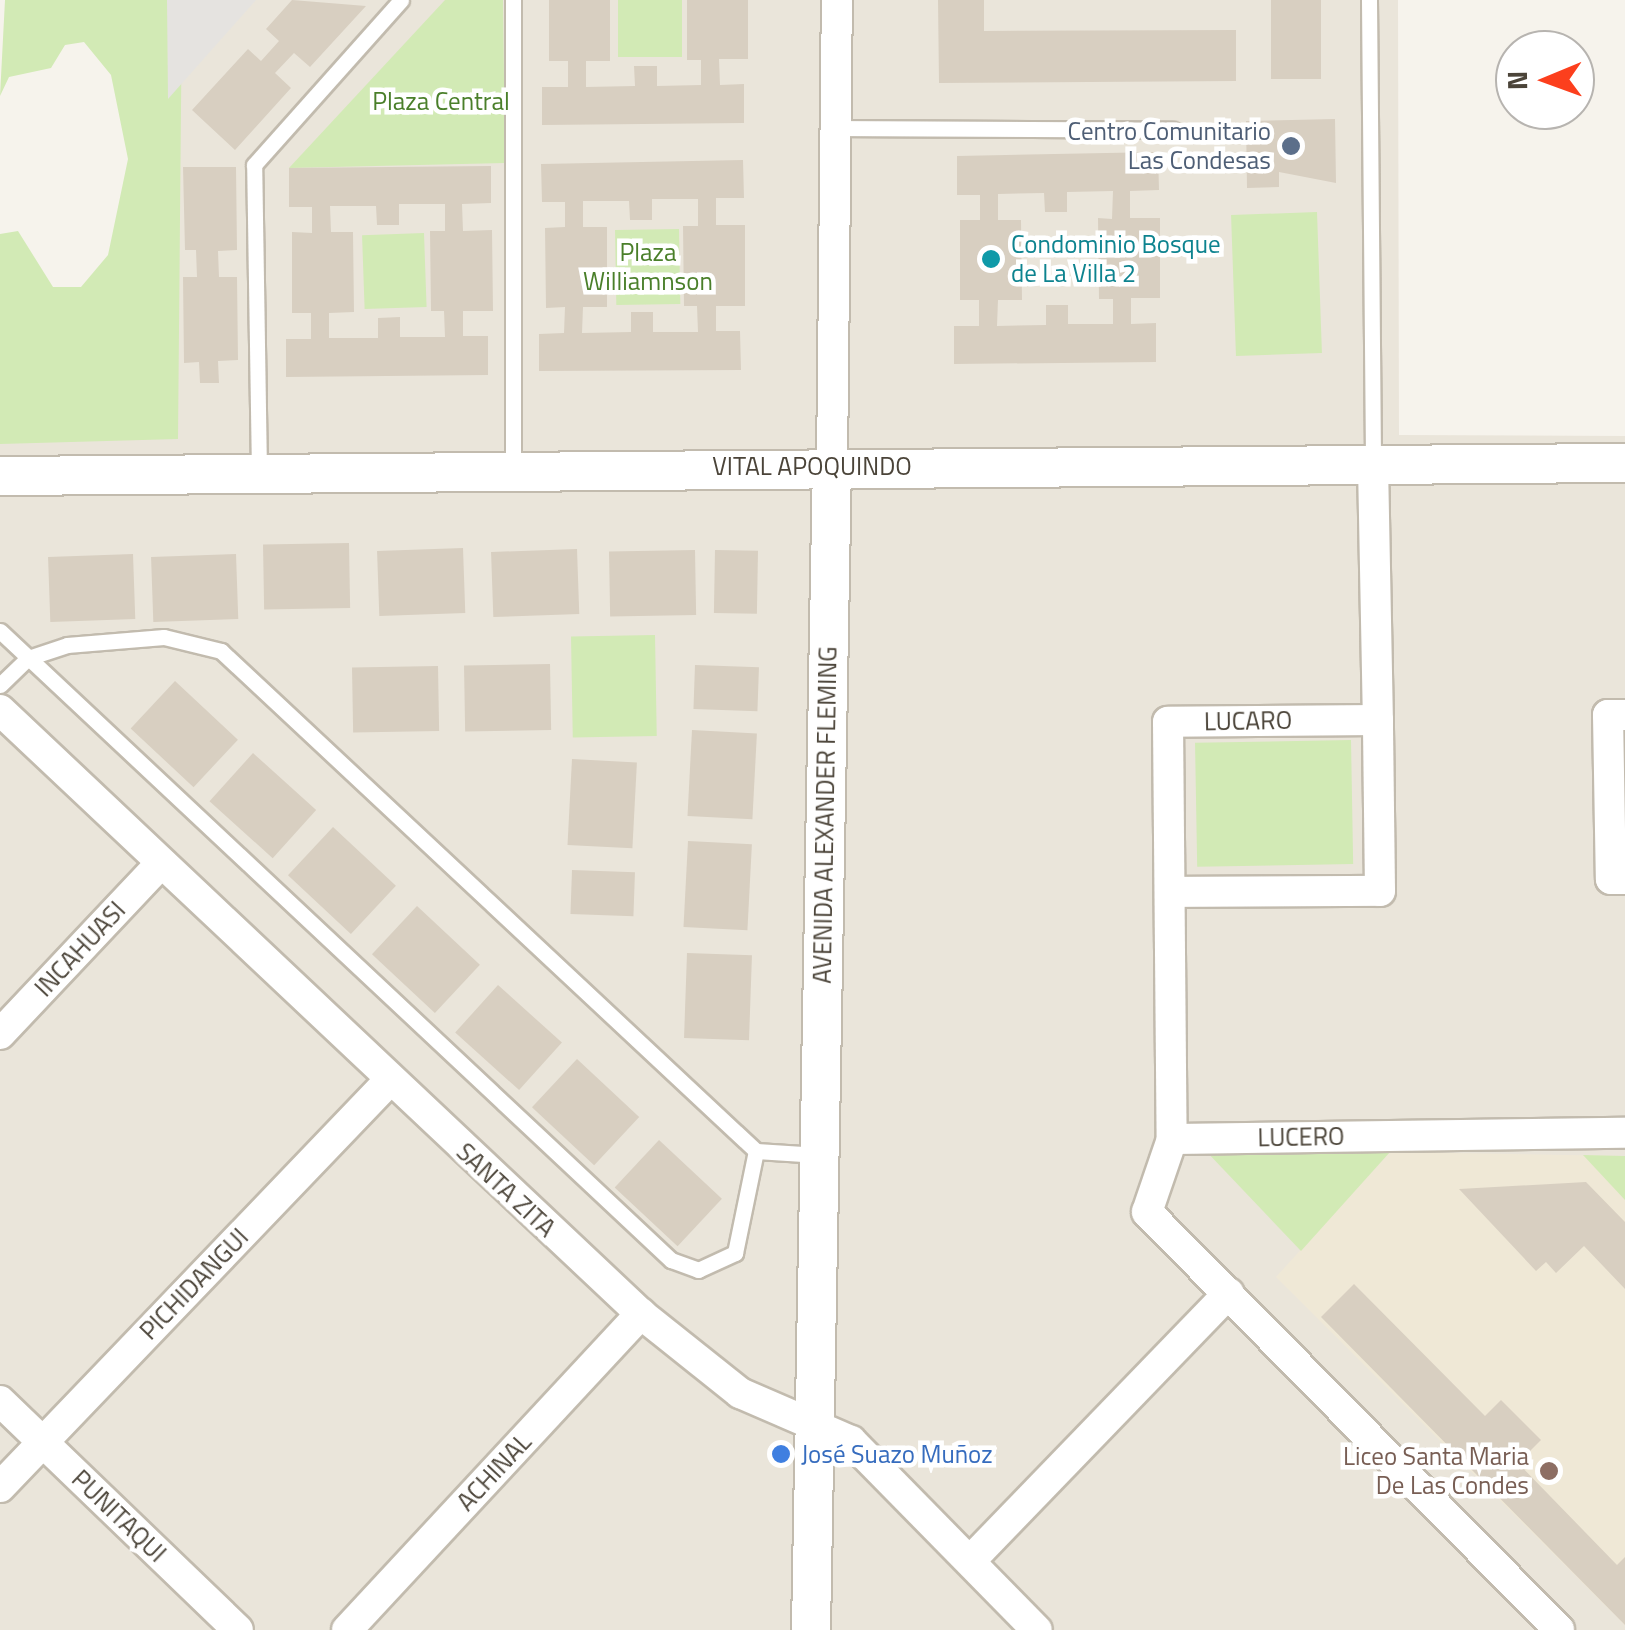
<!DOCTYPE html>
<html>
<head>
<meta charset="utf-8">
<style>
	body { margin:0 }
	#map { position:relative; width:1625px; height:1630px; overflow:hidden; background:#f6f3ec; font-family:"Titillium Web",sans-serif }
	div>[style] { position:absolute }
	.residential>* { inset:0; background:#eae5da }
	.education>* { inset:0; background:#efe8d6 }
	.green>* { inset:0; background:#d2eab5; transform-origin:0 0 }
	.parking>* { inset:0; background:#e5e3e0 }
	.building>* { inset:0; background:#d8cfc1; transform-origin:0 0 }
	.roads { filter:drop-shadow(2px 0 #c2bbae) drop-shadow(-2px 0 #c2bbae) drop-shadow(0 2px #c2bbae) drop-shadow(0 -2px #c2bbae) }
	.service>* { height:15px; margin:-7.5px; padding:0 7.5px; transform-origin:7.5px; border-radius:7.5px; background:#fff }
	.minor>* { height:30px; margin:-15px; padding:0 15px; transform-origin:15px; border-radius:15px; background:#fff }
	.tertiary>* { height:38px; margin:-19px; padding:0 19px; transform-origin:19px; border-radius:19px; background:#fff }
	.dots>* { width:28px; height:28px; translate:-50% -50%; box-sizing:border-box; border:5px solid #fff; border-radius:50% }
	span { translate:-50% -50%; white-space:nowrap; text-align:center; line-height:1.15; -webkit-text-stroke:9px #fff; paint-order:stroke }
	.park-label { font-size:25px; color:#4a7f2a }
	.service-label { font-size:25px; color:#4e5e75 }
	.right { translate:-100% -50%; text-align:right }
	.culture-label { font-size:25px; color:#0d838f }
	.left { translate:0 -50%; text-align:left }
	.street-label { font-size:25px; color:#4b4439 }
	.shop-label { font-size:25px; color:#366cbe }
	.education-label { font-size:25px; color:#785e54 }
	.north { position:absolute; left:1495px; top:30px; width:100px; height:100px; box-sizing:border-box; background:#fff; border:2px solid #b7b4b0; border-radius:50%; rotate:269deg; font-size:28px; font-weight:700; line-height:40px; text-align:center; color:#4b4439 }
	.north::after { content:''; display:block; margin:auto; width:35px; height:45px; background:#fc3f1d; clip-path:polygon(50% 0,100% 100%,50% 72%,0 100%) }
</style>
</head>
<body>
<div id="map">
	<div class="residential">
		<i style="clip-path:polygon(167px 0,1398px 0,1399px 435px,1625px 436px,1625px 1630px,0 1630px,0 441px,170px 436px)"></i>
	</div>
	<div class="education">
		<i style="clip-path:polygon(1390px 1152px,1625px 1156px,1625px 1625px,1276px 1277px)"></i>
	</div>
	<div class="green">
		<i style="clip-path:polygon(5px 0,182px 0,178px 439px,0 444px,0 234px,18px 231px,53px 287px,81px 287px,108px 255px,128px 159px,111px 75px,84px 42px,65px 45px,51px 68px,9px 77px,0 96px)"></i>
		<i style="clip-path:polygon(445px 0,503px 0,505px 163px,289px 168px)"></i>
		<i style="left:618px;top:0;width:64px;height:57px"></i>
		<i style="left:1317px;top:212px;width:141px;height:86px;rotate:88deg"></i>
		<i style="left:679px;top:229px;width:75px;height:64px;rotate:89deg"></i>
		<i style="left:424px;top:233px;width:74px;height:62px;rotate:88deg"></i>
		<i style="left:655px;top:635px;width:101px;height:84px;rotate:89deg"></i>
		<i style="left:1351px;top:740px;width:124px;height:156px;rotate:89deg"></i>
		<i style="clip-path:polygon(1205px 1150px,1390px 1152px,1301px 1251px)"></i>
		<i style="clip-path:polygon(1583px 1155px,1625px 1156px,1625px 1200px)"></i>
	</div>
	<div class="parking">
		<i style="clip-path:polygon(167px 0,256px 0,168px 99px)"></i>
	</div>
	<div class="building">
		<i style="clip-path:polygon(292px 0,366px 6px,310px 67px,294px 53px,275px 73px,291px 88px,235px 150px,192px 110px,248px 49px,261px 61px,279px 41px,266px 29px)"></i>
		<i style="clip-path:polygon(549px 0,610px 0,610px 61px,586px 61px,586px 87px,635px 86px,634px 66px,657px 66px,657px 86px,701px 85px,701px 60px,687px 60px,687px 0,748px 0,748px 59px,719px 59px,720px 85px,744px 84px,744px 123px,542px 125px,542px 87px,568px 87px,568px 61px,549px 61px)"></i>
		<i style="clip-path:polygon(938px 0,984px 0,984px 31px,1236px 30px,1236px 81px,939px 83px)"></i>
		<i style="left:1271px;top:0;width:50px;height:79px"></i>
		<i style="clip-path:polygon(1335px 119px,1336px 183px,1279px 172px,1279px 187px,1247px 188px,1246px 121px)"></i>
		<i style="clip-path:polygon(evenodd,1158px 152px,1159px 190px,1130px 191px,1130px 218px,1160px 218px,1160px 298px,1131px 298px,1131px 324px,1156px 323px,1156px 362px,954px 364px,954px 326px,979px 326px,979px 300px,960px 300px,960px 220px,980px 220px,980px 195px,957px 195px,957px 156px,1158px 152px,1113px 191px,1112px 219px,1098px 218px,1099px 299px,1113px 299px,1113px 324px,1068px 324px,1068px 305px,1046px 305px,1046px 325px,997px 326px,998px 300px,1022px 300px,1021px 220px,998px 220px,998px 194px,1044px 193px,1045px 212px,1067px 212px,1067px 192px,1113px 191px)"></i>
		<i style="clip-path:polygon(evenodd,743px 160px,744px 198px,716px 198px,716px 225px,745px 225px,745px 306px,716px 306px,716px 331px,740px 331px,741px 370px,539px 371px,539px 334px,564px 333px,565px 307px,546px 308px,545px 228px,565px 227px,565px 202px,542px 202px,541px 164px,743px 160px,652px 199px,698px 199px,698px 226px,683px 226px,684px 306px,697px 306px,698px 332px,653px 332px,653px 312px,631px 312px,631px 332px,582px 333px,583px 307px,607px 307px,607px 227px,583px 227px,583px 201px,629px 201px,630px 220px,652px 220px,652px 199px)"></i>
		<i style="clip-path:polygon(evenodd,491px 166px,491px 203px,462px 204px,463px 231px,492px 230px,493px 311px,463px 311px,463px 336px,488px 336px,488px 375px,286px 377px,286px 339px,311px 339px,311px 313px,292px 313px,292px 232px,312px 233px,312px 207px,289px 207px,289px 168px,491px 166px,399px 204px,445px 204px,445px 231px,430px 231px,431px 311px,444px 311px,445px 337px,400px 337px,400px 317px,378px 318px,378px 338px,329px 338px,329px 313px,354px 312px,353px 232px,331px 232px,330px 206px,376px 206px,377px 225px,399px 225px,399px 204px)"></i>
		<i style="clip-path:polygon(183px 167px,236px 167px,237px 250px,218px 251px,219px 277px,237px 277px,238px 360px,218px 361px,219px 383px,200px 383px,199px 362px,184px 363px,183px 277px,197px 277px,196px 250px,185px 250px)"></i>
		<i style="left:349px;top:543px;width:65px;height:86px;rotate:89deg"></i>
		<i style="left:463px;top:548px;width:65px;height:86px;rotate:88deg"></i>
		<i style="left:577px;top:549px;width:65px;height:86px;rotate:88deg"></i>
		<i style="left:695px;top:550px;width:65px;height:86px;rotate:89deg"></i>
		<i style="left:715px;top:550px;width:43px;height:63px;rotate:1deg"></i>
		<i style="left:133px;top:554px;width:65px;height:85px;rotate:88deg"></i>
		<i style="left:236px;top:554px;width:65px;height:85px;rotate:88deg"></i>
		<i style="left:550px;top:664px;width:66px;height:86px;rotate:89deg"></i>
		<i style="left:695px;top:665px;width:64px;height:44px;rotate:2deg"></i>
		<i style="left:438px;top:666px;width:65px;height:86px;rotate:89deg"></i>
		<i style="left:175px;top:681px;width:86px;height:65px;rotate:43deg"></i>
		<i style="left:692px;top:730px;width:65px;height:86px;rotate:3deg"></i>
		<i style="left:253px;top:753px;width:85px;height:65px;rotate:42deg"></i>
		<i style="left:572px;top:759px;width:65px;height:86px;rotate:3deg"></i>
		<i style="left:333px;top:827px;width:86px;height:66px;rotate:43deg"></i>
		<i style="left:688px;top:841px;width:64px;height:86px;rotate:3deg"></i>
		<i style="left:572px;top:870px;width:63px;height:44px;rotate:2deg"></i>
		<i style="left:417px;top:906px;width:86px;height:66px;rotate:43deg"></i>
		<i style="left:687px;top:953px;width:65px;height:85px;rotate:2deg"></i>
		<i style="left:498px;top:985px;width:86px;height:64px;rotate:42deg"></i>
		<i style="left:577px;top:1059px;width:85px;height:66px;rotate:43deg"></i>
		<i style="left:659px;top:1140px;width:86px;height:65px;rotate:43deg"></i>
		<i style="clip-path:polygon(1586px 1182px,1625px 1222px,1625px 1289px,1584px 1246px,1556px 1273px,1546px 1262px,1536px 1271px,1459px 1189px)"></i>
		<i style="clip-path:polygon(1354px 1284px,1485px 1416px,1501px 1400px,1541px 1440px,1518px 1463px,1617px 1565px,1625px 1557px,1625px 1625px,1321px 1317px)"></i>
	</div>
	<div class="roads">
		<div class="service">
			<i style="left:1369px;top:0;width:464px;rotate:89.5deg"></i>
			<i style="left:835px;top:128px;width:338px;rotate:0.3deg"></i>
			<i style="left:513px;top:468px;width:468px;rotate:-90deg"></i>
			<i style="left:259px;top:472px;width:307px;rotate:-90.9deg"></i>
			<i style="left:254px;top:165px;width:221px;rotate:-48.3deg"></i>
			<i style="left:0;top:631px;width:920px;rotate:43.15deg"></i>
			<i style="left:671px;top:1260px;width:29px;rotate:20deg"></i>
			<i style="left:698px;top:1270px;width:41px;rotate:-24.7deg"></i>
			<i style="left:735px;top:1253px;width:104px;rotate:-78.4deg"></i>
			<i style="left:0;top:685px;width:39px;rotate:-44deg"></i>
			<i style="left:28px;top:658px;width:41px;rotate:-18.4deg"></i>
			<i style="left:67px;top:645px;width:97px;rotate:-4.7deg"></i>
			<i style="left:164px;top:637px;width:59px;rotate:13.8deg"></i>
			<i style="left:221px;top:651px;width:732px;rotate:43.06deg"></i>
			<i style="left:756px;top:1151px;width:63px;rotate:3.6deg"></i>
		</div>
		<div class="minor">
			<i style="left:1373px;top:464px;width:256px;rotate:88.9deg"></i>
			<i style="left:1378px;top:720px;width:210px;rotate:179.5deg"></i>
			<i style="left:1168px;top:722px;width:417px;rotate:89.5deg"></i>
			<i style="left:1172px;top:1139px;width:77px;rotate:108.9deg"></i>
			<i style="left:1147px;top:1212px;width:587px;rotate:45.41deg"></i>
			<i style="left:832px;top:466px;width:466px;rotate:-89.4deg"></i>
			<i style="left:0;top:710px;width:881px;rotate:43.3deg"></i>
			<i style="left:641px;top:1314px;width:127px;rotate:38.6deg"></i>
			<i style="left:740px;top:1393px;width:121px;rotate:23.4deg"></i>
			<i style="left:851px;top:1441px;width:265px;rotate:45.5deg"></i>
			<i style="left:1625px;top:715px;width:17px;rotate:180deg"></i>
			<i style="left:1608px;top:715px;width:164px;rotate:89deg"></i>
			<i style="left:1611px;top:879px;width:14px"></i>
			<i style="left:1170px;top:892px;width:210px;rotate:-0.3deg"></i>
			<i style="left:1380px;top:891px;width:171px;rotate:-90.7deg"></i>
			<i style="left:0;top:1034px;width:235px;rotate:-46.7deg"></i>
			<i style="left:1172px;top:1139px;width:453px;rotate:-0.8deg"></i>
			<i style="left:0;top:1401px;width:330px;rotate:43.9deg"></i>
			<i style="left:0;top:1487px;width:561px;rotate:-46.23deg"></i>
			<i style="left:971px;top:1560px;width:371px;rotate:-46deg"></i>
			<i style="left:347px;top:1630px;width:432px;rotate:-47.1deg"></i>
		</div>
		<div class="tertiary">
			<i style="left:0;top:476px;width:1625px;rotate:-0.46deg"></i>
			<i style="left:811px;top:1630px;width:1164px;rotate:-88.97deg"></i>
		</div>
	</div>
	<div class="dots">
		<i style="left:1291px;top:146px;background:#5c6f8a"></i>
		<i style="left:991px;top:259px;background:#0f9aa8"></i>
		<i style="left:781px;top:1454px;background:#3f7fe0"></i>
		<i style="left:1549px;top:1471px;background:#8d6e63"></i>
	</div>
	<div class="park-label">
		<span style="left:441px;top:101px">Plaza Central</span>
		<span style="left:648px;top:267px">Plaza<br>Williamnson</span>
	</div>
	<div class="service-label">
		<span class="right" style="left:1271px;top:146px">Centro Comunitario<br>Las Condesas</span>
	</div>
	<div class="culture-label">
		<span class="left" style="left:1011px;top:259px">Condominio Bosque<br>de La Villa 2</span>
	</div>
	<div class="street-label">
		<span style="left:812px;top:466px">VITAL APOQUINDO</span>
		<span style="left:1248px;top:721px;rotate:-1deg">LUCARO</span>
		<span style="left:825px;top:815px;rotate:-89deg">AVENIDA ALEXANDER FLEMING</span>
		<span style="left:80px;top:949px;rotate:-47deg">INCAHUASI</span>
		<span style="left:1301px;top:1137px;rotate:-1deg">LUCERO</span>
		<span style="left:506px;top:1190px;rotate:43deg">SANTA ZITA</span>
		<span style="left:194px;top:1284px;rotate:-46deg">PICHIDANGUI</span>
		<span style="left:494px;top:1472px;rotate:-47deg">ACHINAL</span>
		<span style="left:119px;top:1516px;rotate:44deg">PUNITAQUI</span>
	</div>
	<div class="shop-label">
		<span class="left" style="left:801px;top:1454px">José Suazo Muñoz</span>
	</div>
	<div class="education-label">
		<span class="right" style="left:1529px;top:1471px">Liceo Santa Maria<br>De Las Condes</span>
	</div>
	<div class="north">N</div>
</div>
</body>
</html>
